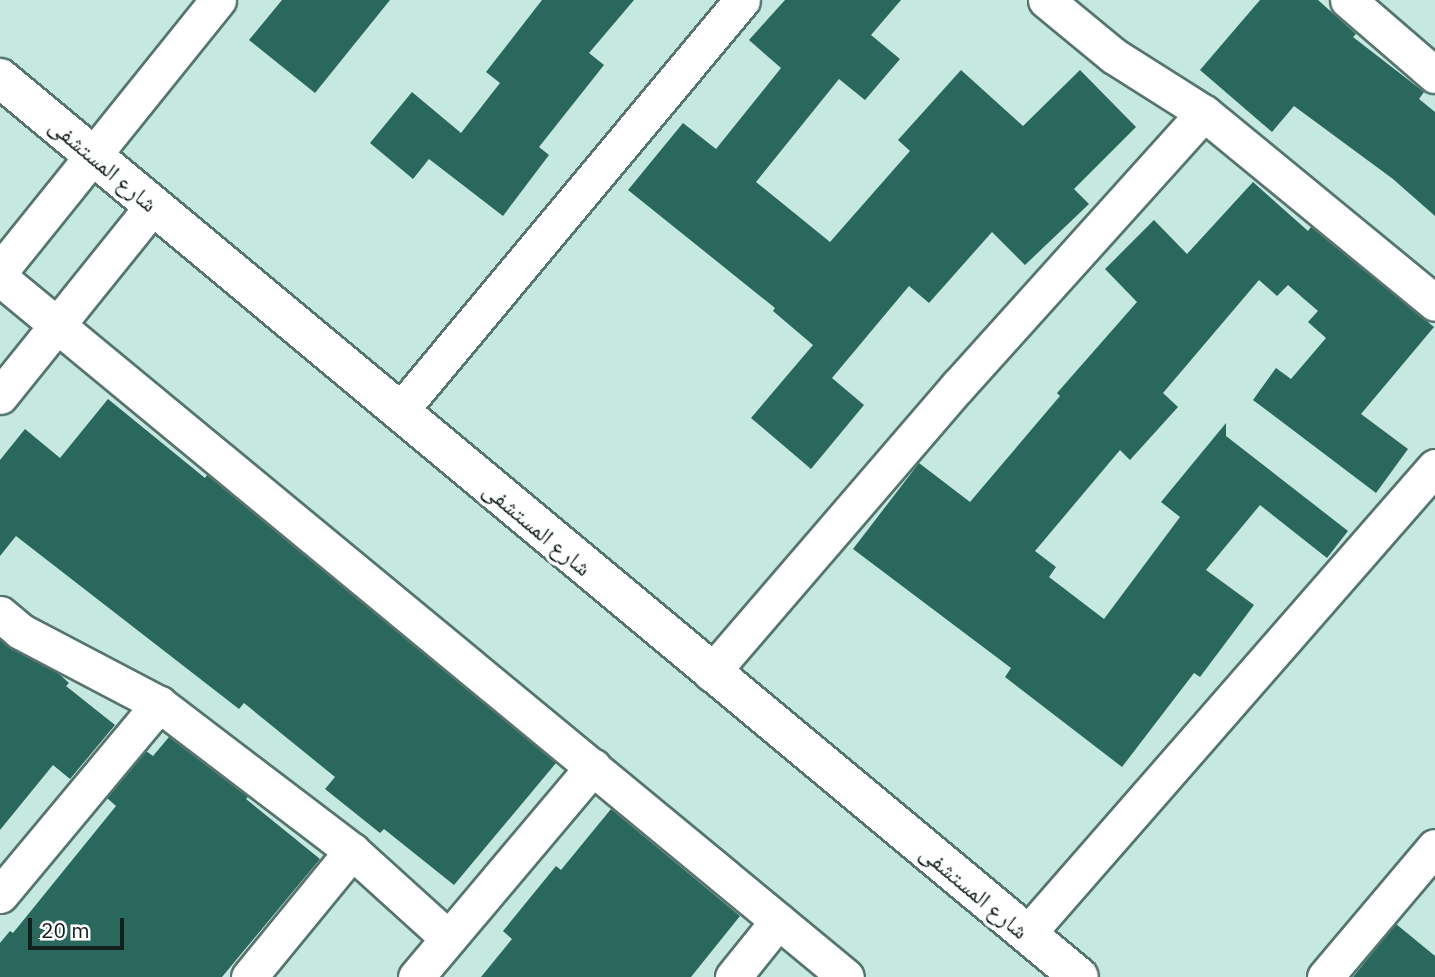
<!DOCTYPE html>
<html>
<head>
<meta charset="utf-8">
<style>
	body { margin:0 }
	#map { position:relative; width:1435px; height:977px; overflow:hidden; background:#c5e8e0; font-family:"IBM Plex Sans","Noto Naskh Arabic",sans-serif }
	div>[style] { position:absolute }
	.building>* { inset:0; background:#2a675d }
	.roads { filter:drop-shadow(2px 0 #55756e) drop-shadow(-2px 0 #55756e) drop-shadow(0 2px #55756e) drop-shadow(0 -2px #55756e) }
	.minor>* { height:35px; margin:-17.5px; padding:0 17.5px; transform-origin:17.5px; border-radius:17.5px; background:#fff }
	.trunk>* { height:38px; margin:-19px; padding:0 19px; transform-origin:19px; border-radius:19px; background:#fff }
	span { translate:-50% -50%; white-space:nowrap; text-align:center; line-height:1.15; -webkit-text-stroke:7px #fff; paint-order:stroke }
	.street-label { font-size:23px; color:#121f1d }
	.scale { position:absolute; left:28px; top:918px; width:96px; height:32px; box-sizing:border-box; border:4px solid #121f1d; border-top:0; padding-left:9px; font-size:21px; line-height:24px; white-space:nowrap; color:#121f1d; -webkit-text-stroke:5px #fff; paint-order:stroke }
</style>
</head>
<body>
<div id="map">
	<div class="building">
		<i style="clip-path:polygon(282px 0,390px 0,315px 93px,249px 40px)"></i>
		<i style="clip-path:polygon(542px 0,634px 0,589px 53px,604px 65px,539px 147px,549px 155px,503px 216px,429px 159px,413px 179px,370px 143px,412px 92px,461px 133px,500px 83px,486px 72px)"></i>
		<i style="clip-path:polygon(785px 0,901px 0,871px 35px,900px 59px,865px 100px,839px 79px,756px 182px,830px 242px,910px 151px,898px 140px,961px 70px,1023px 126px,1080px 70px,1136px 127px,1074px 189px,1089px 204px,1025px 265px,992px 232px,929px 303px,909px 286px,832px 378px,864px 405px,811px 469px,751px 418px,813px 345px,773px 311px,775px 308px,628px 190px,683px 123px,716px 149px,781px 68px,749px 40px)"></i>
		<i style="clip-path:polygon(1260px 0,1318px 0,1356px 34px,1353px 37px,1424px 92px,1419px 99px,1435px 112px,1435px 216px,1393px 179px,1294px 106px,1272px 132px,1200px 70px)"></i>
		<i style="clip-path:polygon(1253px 182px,1308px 231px,1311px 227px,1434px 327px,1361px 414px,1408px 449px,1376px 493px,1253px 400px,1276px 368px,1291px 379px,1326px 338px,1308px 322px,1318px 311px,1288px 285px,1277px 296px,1259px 280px,1163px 393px,1178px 407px,1130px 460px,1120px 450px,1035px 551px,1056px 567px,1049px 577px,1104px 619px,1180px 517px,1161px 502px,1226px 423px,1226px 436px,1348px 531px,1327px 558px,1260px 505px,1206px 570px,1254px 605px,1200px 677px,1194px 673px,1122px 767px,1005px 677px,1011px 668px,853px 549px,919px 463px,970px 502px,1060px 396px,1057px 393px,1137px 302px,1105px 269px,1154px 220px,1187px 254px)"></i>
		<i style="clip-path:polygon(108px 399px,205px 478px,207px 475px,556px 763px,454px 885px,384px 829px,380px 833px,325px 789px,335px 777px,244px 703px,239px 709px,16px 536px,0 556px,0 460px,25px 429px,60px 458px)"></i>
		<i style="clip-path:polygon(0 640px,58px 673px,69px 683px,66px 686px,115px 725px,70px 779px,53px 765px,0 830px)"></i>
		<i style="clip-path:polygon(169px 737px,248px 797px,246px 799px,320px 859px,222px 977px,0 977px,0 943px,10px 931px,13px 933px,116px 806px,107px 798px,146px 751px,153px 756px)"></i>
		<i style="clip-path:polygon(611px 809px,740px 916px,691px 977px,481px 977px,512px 939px,503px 931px,556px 866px,561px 870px)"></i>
		<i style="clip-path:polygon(1396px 924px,1435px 956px,1435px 977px,1353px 977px)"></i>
	</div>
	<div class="roads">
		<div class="minor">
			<i style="left:1046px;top:0;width:88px;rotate:39.5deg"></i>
			<i style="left:1114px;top:56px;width:107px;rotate:32.3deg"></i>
			<i style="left:1204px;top:113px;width:299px;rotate:39.4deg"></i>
			<i style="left:1348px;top:0;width:115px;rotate:40.8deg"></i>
			<i style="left:0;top:271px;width:348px;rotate:-51.2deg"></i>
			<i style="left:0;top:278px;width:1097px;rotate:39.56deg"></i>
			<i style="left:0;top:396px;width:244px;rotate:-51.2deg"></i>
			<i style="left:399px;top:412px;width:536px;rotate:-50.22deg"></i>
			<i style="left:0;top:614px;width:26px;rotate:40deg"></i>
			<i style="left:20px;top:631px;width:157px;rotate:27.7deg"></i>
			<i style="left:159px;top:704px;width:243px;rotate:37.3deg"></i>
			<i style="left:352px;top:851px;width:130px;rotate:42.2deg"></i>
			<i style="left:711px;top:673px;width:379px;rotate:-49.3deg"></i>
			<i style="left:958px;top:386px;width:367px;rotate:-48deg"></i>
			<i style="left:0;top:895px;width:249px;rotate:-50.2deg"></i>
			<i style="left:1027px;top:934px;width:620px;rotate:-48.86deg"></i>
			<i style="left:249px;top:977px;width:163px;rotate:-50.7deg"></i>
			<i style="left:416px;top:977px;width:275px;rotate:-49.9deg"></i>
			<i style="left:733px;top:977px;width:72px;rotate:-51.2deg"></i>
			<i style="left:1325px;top:977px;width:170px;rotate:-49.8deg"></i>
		</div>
		<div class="trunk">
			<i style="left:0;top:78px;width:1404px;rotate:39.8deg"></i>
		</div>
	</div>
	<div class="street-label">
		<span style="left:104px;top:164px;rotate:40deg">شارع المستشفى</span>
		<span style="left:538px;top:528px;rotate:40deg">شارع المستشفى</span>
		<span style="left:975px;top:891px;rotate:40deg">شارع المستشفى</span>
	</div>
	<div class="scale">20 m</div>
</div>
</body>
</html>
